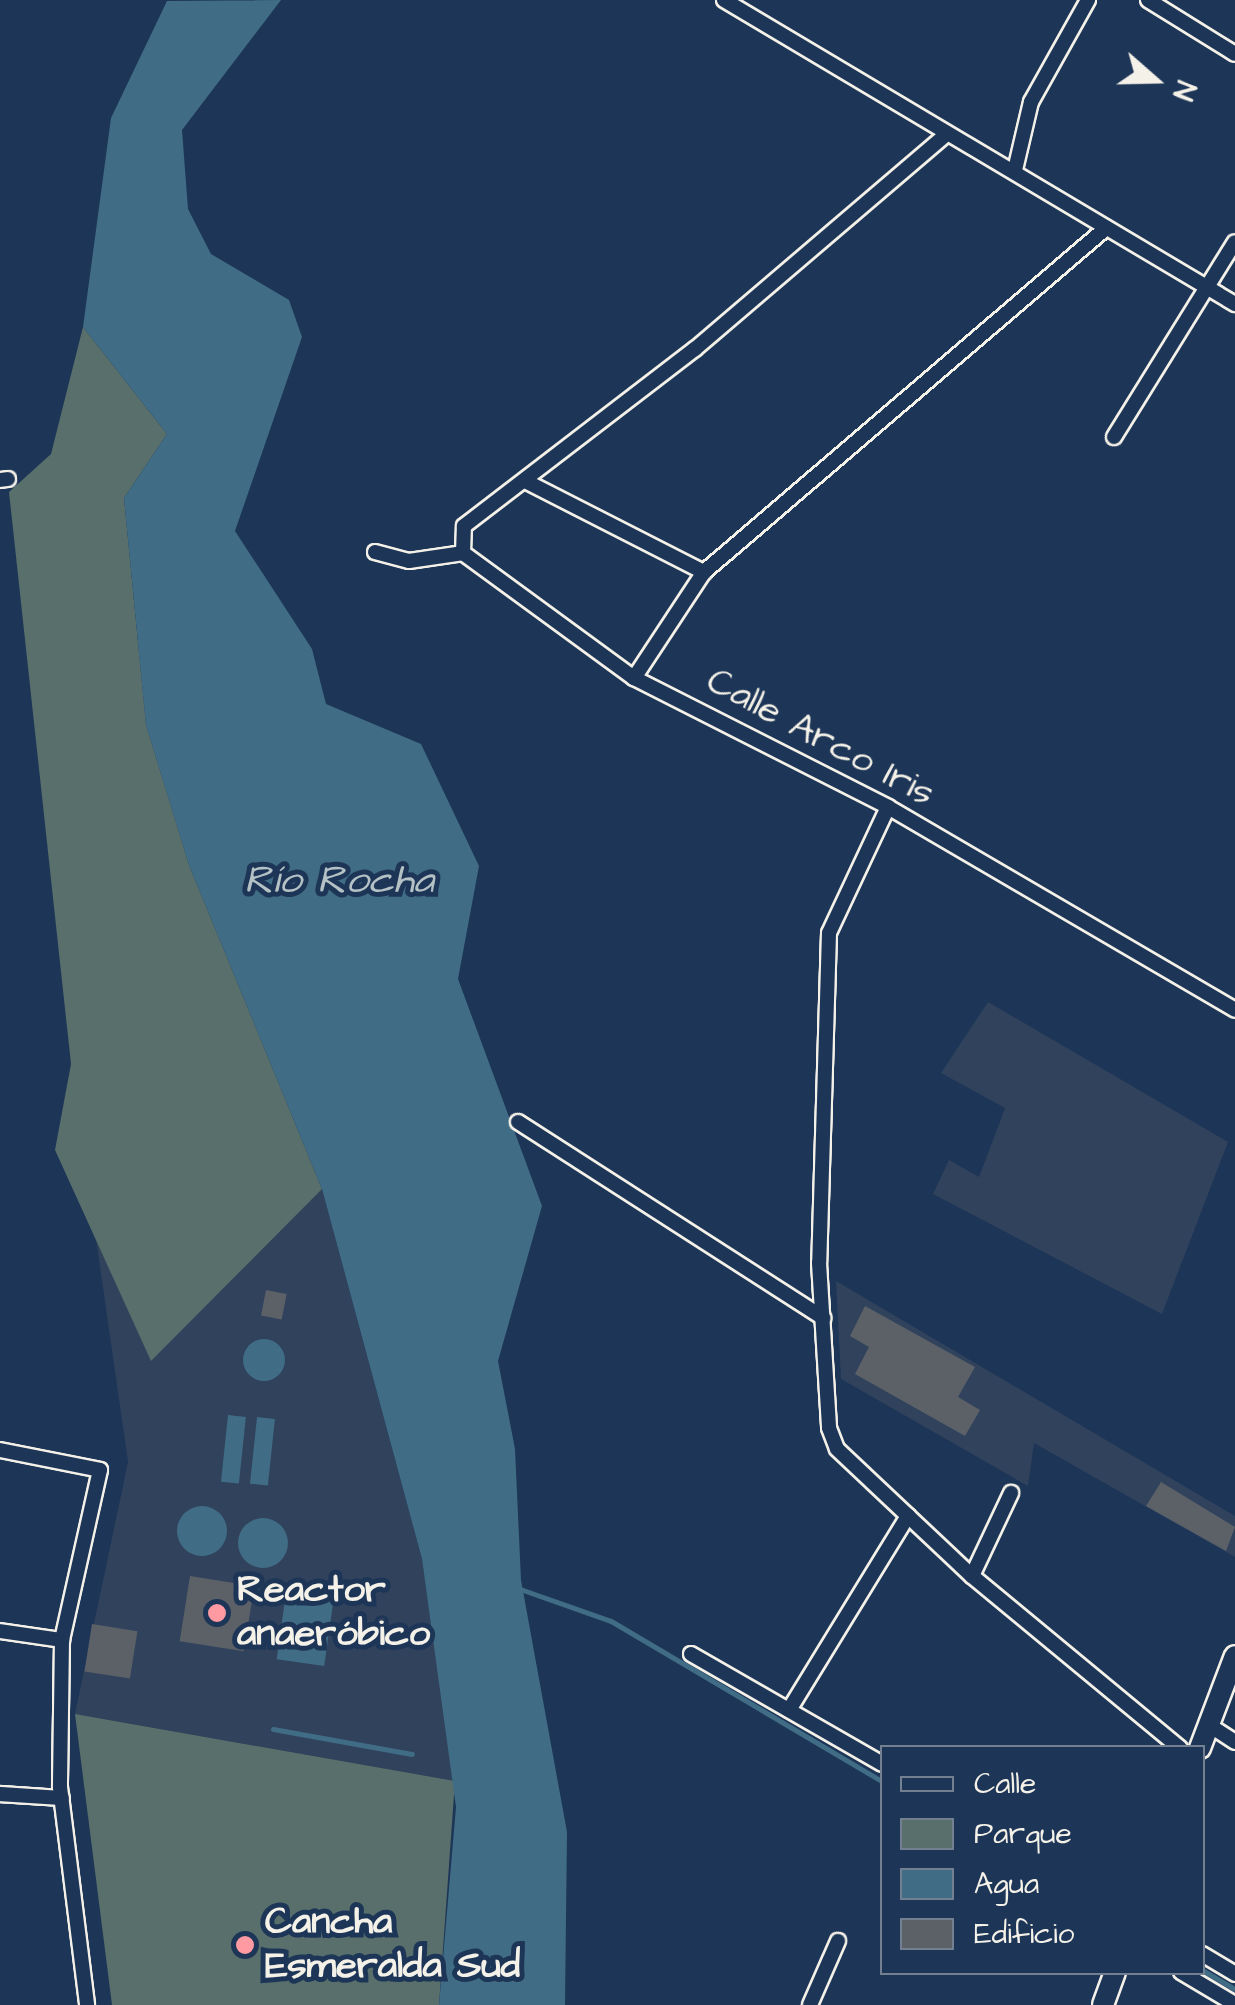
<!DOCTYPE html>
<html>
<head>
<meta charset="utf-8">
<style>
	body { margin:0 }
	#map { position:relative; width:1235px; height:2005px; overflow:hidden; background:#1d3557; font-family:"Architects Daughter",sans-serif }
	div>[style] { position:absolute }
	.built>* { inset:0; background:#30425c }
	.green>* { inset:0; background:#586f6b }
	.water>* { inset:0; background:#406c85; transform-origin:0 0 }
	.round { border-radius:50% }
	.stream>* { height:5px; margin:-2.5px; padding:0 2.5px; transform-origin:2.5px; border-radius:2.5px; background:#406c85 }
	.building>* { inset:0; background:#5c6167; transform-origin:0 0 }
	.roads { filter:drop-shadow(2px 0 #f4f1e8) drop-shadow(-2px 0 #f4f1e8) drop-shadow(0 2px #f4f1e8) drop-shadow(0 -2px #f4f1e8) }
	.street>* { height:14px; margin:-7px; padding:0 7px; transform-origin:7px; border-radius:7px; background:#1d3557 }
	.primary>* { height:20px; margin:-10px; padding:0 10px; transform-origin:10px; border-radius:10px; background:#1d3557 }
	.dots>* { width:28px; height:28px; translate:-50% -50%; box-sizing:border-box; border:5px solid #1d3557; border-radius:50% }
	span { translate:-50% -50%; white-space:nowrap; text-align:center; line-height:1.15; -webkit-text-stroke:10px #1d3557; paint-order:stroke }
	.street-label { font-size:38px; color:#f4f1e8 }
	.poi-label { font-size:38px; color:#f4f1e8; font-weight:700 }
	.left { translate:0 -50%; text-align:left }
	.water-label { font-size:40px; color:#b5c2c5; font-style:italic }
	.legend { position:absolute; left:880px; top:1745px; width:325px; height:230px; box-sizing:border-box; background:#1d3557; border:2px solid #738091; margin:0; padding:12px 18px; list-style:none; font-size:30px; color:#f4f1e8 }
	.legend li { display:flex; align-items:center; gap:20px; height:50px }
	.legend b { width:50px; border:2px solid #738091 }
	.north { position:absolute; left:1105px; top:30px; width:100px; height:100px; -webkit-text-stroke:8px #1d3557; paint-order:stroke; rotate:110deg; font-size:28px; font-weight:700; line-height:40px; text-align:center; color:#f4f1e8 }
	.north::after { content:''; display:block; margin:auto; width:35px; height:45px; background:#f4f1e8; clip-path:polygon(50% 0,100% 100%,50% 72%,0 100%) }
</style>
</head>
<body>
<div id="map">
	<div class="built">
		<i style="clip-path:polygon(138px 646px,189px 865px,322px 1189px,422px 1559px,455px 1781px,75px 1714px,128px 1462px,71px 1064px)"></i>
		<i style="clip-path:polygon(988px 1002px,1228px 1142px,1162px 1314px,933px 1194px,949px 1160px,979px 1177px,1005px 1108px,941px 1073px)"></i>
		<i style="clip-path:polygon(836px 1281px,1235px 1516px,1235px 1557px,1034px 1443px,1028px 1486px,841px 1379px)"></i>
	</div>
	<div class="green">
		<i style="clip-path:polygon(83px 327px,167px 434px,124px 498px,146px 725px,189px 865px,322px 1189px,151px 1361px,55px 1150px,71px 1064px,9px 492px,51px 454px)"></i>
		<i style="clip-path:polygon(75px 1714px,455px 1781px,439px 2005px,112px 2005px)"></i>
	</div>
	<div class="water">
		<i style="clip-path:polygon(281px 0,182px 130px,188px 209px,211px 254px,289px 300px,302px 337px,235px 531px,312px 649px,326px 704px,421px 744px,479px 866px,458px 979px,542px 1206px,498px 1361px,515px 1449px,521px 1580px,567px 1832px,565px 2005px,439px 2005px,456px 1807px,422px 1559px,322px 1189px,189px 865px,146px 725px,124px 498px,167px 434px,83px 327px,111px 118px,167px 1px)"></i>
		<i class="round" style="left:243px;top:1339px;width:42px;height:42px"></i>
		<i style="left:228px;top:1415px;width:18px;height:67px;rotate:6deg"></i>
		<i style="left:257px;top:1417px;width:18px;height:67px;rotate:6deg"></i>
		<i class="round" style="left:177px;top:1506px;width:50px;height:50px"></i>
		<i class="round" style="left:238px;top:1518px;width:50px;height:50px"></i>
		<i style="left:286px;top:1593px;width:48px;height:67px;rotate:8deg"></i>
	</div>
	<div class="stream">
		<i style="left:520px;top:1589px;width:96px;rotate:19.4deg"></i>
		<i style="left:611px;top:1621px;width:315px;rotate:30.6deg"></i>
		<i style="left:273px;top:1729px;width:141px;rotate:10.2deg"></i>
		<i style="left:1202px;top:1970px;width:38px;rotate:30deg"></i>
	</div>
	<div class="building">
		<i style="left:266px;top:1290px;width:21px;height:26px;rotate:11deg"></i>
		<i style="clip-path:polygon(865px 1306px,975px 1367px,958px 1397px,980px 1410px,965px 1436px,855px 1374px,869px 1347px,850px 1336px)"></i>
		<i style="clip-path:polygon(1161px 1482px,1235px 1527px,1226px 1551px,1146px 1506px)"></i>
		<i style="left:190px;top:1576px;width:65px;height:66px;rotate:9deg"></i>
		<i style="left:92px;top:1624px;width:46px;height:48px;rotate:9deg"></i>
	</div>
	<div class="roads">
		<div class="street">
			<i style="left:724px;top:0;width:595px;rotate:30.75deg"></i>
			<i style="left:1148px;top:0;width:102px;rotate:31.8deg"></i>
			<i style="left:1015px;top:170px;width:70px;rotate:-76.8deg"></i>
			<i style="left:1031px;top:102px;width:117px;rotate:-60.8deg"></i>
			<i style="left:1114px;top:437px;width:229px;rotate:-58.2deg"></i>
			<i style="left:0;top:480px;width:8px;rotate:-7deg"></i>
			<i style="left:527px;top:482px;width:199px;rotate:27deg"></i>
			<i style="left:375px;top:552px;width:35px;rotate:15deg"></i>
			<i style="left:409px;top:561px;width:55px;rotate:-8.4deg"></i>
			<i style="left:463px;top:553px;width:212px;rotate:36.2deg"></i>
			<i style="left:634px;top:678px;width:285px;rotate:26.9deg"></i>
			<i style="left:888px;top:807px;width:402px;rotate:30.3deg"></i>
			<i style="left:463px;top:553px;width:27px;rotate:-88deg"></i>
			<i style="left:464px;top:526px;width:291px;rotate:-37.5deg"></i>
			<i style="left:695px;top:349px;width:331px;rotate:-40.5deg"></i>
			<i style="left:634px;top:678px;width:127px;rotate:-56.6deg"></i>
			<i style="left:704px;top:572px;width:529px;rotate:-40.55deg"></i>
			<i style="left:888px;top:807px;width:139px;rotate:115.1deg"></i>
			<i style="left:829px;top:933px;width:330px;rotate:91.7deg"></i>
			<i style="left:819px;top:1263px;width:165px;rotate:86.5deg"></i>
			<i style="left:829px;top:1428px;width:22px;rotate:69deg"></i>
			<i style="left:837px;top:1449px;width:185px;rotate:43.3deg"></i>
			<i style="left:972px;top:1576px;width:270px;rotate:39.6deg"></i>
			<i style="left:518px;top:1122px;width:363px;rotate:32.7deg"></i>
			<i style="left:0;top:1450px;width:102px;rotate:11.3deg"></i>
			<i style="left:100px;top:1470px;width:174px;rotate:102.6deg"></i>
			<i style="left:62px;top:1640px;width:147px;rotate:90.8deg"></i>
			<i style="left:60px;top:1787px;width:220px;rotate:82.9deg"></i>
			<i style="left:972px;top:1576px;width:92px;rotate:-64.8deg"></i>
			<i style="left:0;top:1631px;width:63px;rotate:8.3deg"></i>
			<i style="left:691px;top:1654px;width:220px;rotate:29.9deg"></i>
			<i style="left:789px;top:1710px;width:228px;rotate:-58.5deg"></i>
			<i style="left:1209px;top:1725px;width:31px;rotate:33deg"></i>
			<i style="left:0;top:1794px;width:62px;rotate:3.7deg"></i>
			<i style="left:1202px;top:1954px;width:39px;rotate:31deg"></i>
			<i style="left:1181px;top:1972px;width:63px;rotate:30.7deg"></i>
			<i style="left:810px;top:2005px;width:70px;rotate:-66.4deg"></i>
		</div>
		<div class="primary">
			<i style="left:1200px;top:1748px;width:98px;rotate:-69.2deg"></i>
			<i style="left:1103px;top:2005px;width:35px;rotate:-70deg"></i>
		</div>
	</div>
	<div class="dots">
		<i style="left:217px;top:1613px;background:#ff9aa2"></i>
		<i style="left:245px;top:1945px;background:#ff9aa2"></i>
	</div>
	<div class="street-label">
		<span style="left:820px;top:738px;rotate:28deg">Calle Arco Iris</span>
	</div>
	<div class="poi-label">
		<span class="left" style="left:237px;top:1613px">Reactor<br>anaeróbico</span>
		<span class="left" style="left:265px;top:1945px">Cancha<br>Esmeralda Sud</span>
	</div>
	<div class="water-label">
		<span style="left:339px;top:881px">Río Rocha</span>
	</div>
	<ul class="legend">
	<li><b style="height:12px;background:#1d3557"></b>Calle</li>
	<li><b style="height:28px;background:#586f6b"></b>Parque</li>
	<li><b style="height:28px;background:#406c85"></b>Agua</li>
	<li><b style="height:28px;background:#5c6167"></b>Edificio</li>
	</ul>
	<div class="north">N</div>
</div>
</body>
</html>
